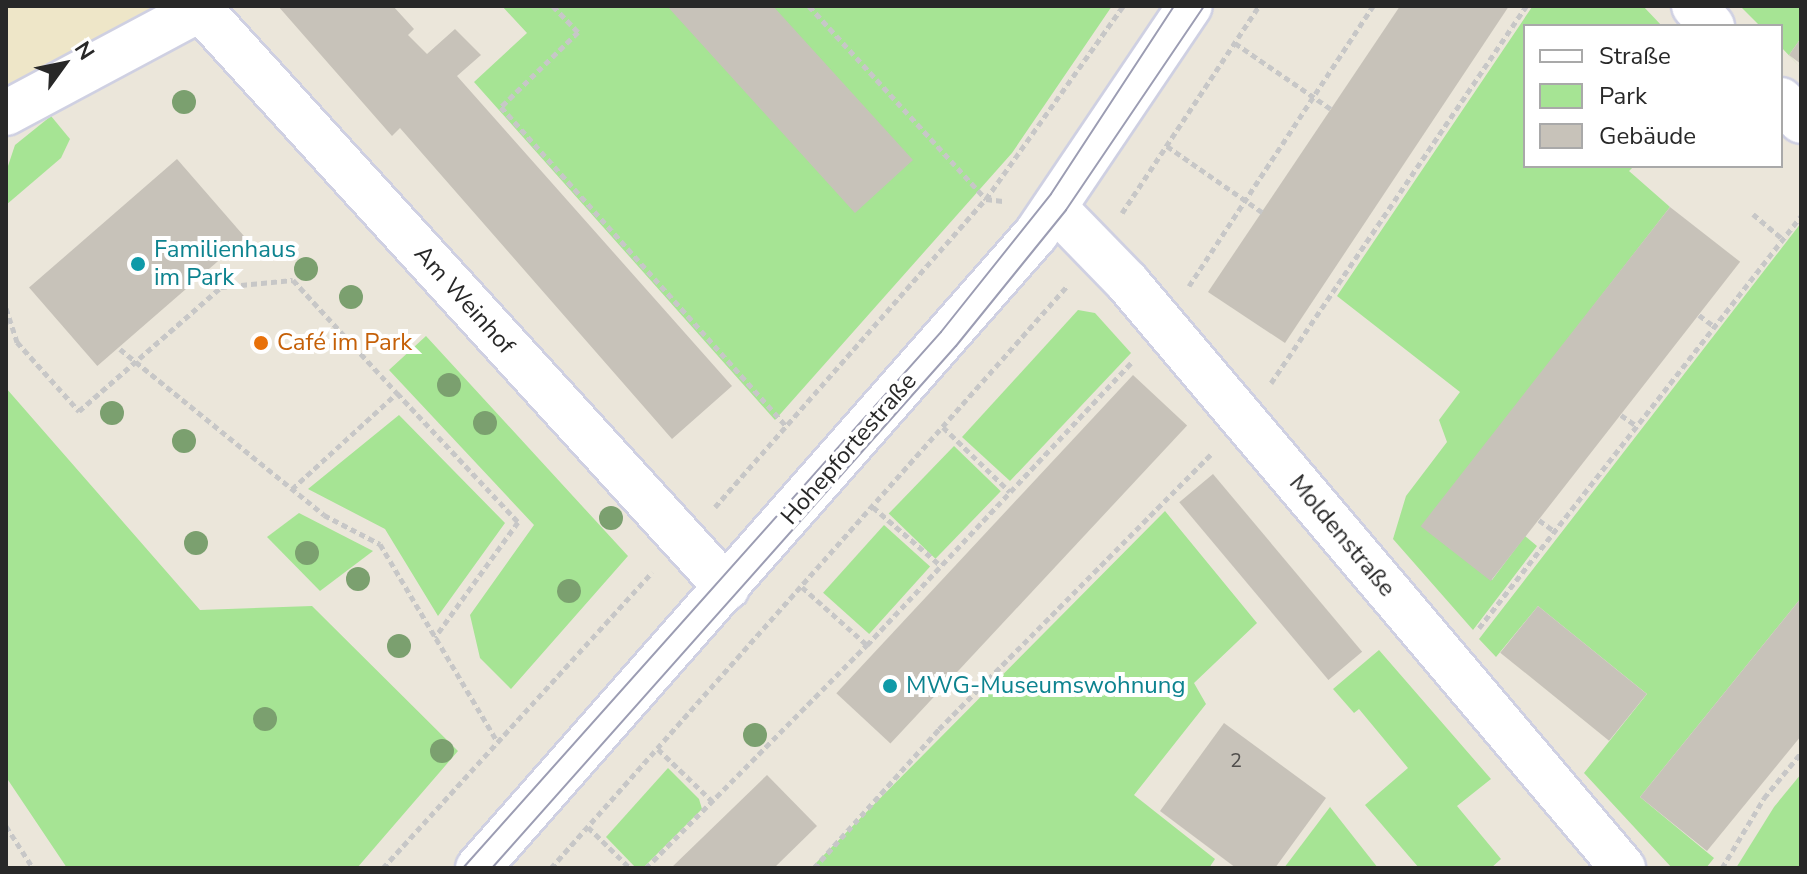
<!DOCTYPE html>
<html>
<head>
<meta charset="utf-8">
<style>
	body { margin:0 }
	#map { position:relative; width:1807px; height:874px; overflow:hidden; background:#ebe6da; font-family:"Nunito Sans",sans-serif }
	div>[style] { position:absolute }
	.education>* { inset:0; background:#eee6c8 }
	.green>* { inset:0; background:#a6e494; transform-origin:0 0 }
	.building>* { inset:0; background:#c7c2b9; transform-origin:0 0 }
	.path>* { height:5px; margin-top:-2.5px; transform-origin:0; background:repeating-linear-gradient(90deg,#c7c7c7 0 6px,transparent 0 10px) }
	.roads { filter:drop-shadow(2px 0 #cfd0e2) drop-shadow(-2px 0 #cfd0e2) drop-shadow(0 2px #cfd0e2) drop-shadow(0 -2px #cfd0e2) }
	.minor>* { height:44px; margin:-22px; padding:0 22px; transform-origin:22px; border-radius:22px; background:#fff }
	.tertiary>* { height:44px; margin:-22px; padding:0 22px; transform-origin:22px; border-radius:22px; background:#fff }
	.tram>* { height:2px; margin:-1px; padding:0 1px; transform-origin:1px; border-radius:1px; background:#9c9db3 }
	.trees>* { width:24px; height:24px; margin:-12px; border-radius:50%; background:#7ba06f }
	.dots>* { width:22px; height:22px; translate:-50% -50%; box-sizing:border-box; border:4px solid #fff; border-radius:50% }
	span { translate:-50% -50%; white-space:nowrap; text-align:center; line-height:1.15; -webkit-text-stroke:8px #fff; paint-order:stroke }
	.number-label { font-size:20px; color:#504e4c }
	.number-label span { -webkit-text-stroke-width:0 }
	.culture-label { font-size:24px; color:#0d838f }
	.left { translate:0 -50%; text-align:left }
	.street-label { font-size:24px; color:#282828 }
	.food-label { font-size:24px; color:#c56008 }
	.frame { position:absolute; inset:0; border:8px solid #282828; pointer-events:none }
	.legend { position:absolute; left:1523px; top:24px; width:260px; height:144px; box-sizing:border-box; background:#fff; border:2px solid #a9a9a9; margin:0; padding:10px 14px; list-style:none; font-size:24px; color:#282828 }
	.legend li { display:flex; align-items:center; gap:16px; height:40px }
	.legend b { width:40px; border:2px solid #a9a9a9 }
	.north { position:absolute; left:24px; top:24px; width:80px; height:80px; -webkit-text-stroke:6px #fff; paint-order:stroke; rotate:57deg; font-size:22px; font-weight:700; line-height:32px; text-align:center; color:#282828 }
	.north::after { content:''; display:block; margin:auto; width:28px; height:36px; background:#282828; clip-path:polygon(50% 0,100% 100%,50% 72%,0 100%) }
</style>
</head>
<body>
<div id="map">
	<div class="education">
		<i style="clip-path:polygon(6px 6px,173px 6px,6px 92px)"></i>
	</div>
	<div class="green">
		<i style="clip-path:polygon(502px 6px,1112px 6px,1012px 153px,775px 420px,474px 82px,527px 33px)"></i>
		<i style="clip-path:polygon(1643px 6px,1662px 26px,1525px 26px,1525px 166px,1634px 166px,1629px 171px,1670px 207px,1423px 526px,1492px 580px,1525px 536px,1537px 546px,1473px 630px,1393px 539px,1406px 496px,1447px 442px,1439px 420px,1460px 392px,1337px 296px,1532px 7px)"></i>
		<i style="clip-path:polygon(1740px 6px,1801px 6px,1801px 38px,1789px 55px,1801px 68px,1781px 47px,1781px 26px,1760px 26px)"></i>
		<i style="clip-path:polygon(51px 116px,70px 139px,61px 158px,6px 205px,6px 172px,15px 145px)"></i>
		<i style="clip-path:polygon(1801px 223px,1801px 598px,1640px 797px,1714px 858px,1706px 868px,1672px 868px,1584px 773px,1647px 694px,1538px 606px,1496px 657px,1479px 639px)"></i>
		<i style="clip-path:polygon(1078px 310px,1095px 313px,1131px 353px,1010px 481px,962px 437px)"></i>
		<i style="clip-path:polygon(426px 336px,628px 556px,511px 689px,480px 658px,470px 615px,534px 525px,389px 370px)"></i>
		<i style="clip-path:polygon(6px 388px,200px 610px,312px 606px,458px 751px,357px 868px,67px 868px,6px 777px)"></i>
		<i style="clip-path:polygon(399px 415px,505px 523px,438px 616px,385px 529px,308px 489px)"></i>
		<i style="left:954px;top:446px;width:65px;height:94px;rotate:44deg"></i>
		<i style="clip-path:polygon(1165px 511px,1257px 623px,1194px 683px,1206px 704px,1134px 795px,1215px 859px,1209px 868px,811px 868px)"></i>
		<i style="clip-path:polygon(299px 513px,373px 551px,320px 591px,267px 537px)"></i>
		<i style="left:884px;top:525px;width:62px;height:91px;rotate:42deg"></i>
		<i style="clip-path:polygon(1379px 650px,1491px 779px,1457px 806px,1501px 859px,1491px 868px,1419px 868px,1365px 805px,1408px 768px,1359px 709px,1354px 713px,1333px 689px)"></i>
		<i style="clip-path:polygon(668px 768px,699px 799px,702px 809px,643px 868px,636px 868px,606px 837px)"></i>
		<i style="clip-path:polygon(1801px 774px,1801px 868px,1736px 868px,1774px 807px)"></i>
		<i style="clip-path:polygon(1330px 807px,1378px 868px,1284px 868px)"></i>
	</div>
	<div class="building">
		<i style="clip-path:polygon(278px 6px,393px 6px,414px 29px,408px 35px,427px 54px,455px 29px,481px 55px,457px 76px,732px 386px,672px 439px,400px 128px,392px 136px)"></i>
		<i style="clip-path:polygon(667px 6px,773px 6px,913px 160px,855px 213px)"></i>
		<i style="clip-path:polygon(1400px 6px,1509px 6px,1285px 343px,1208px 292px)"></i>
		<i style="clip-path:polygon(1801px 38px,1801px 64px,1789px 55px)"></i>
		<i style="left:177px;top:159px;width:104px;height:196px;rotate:49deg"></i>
		<i style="left:1670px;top:207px;width:89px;height:405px;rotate:38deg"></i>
		<i style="left:1133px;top:375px;width:74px;height:435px;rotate:43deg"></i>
		<i style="left:1213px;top:474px;width:232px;height:44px;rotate:50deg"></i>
		<i style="clip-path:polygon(1801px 598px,1801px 736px,1707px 851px,1640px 797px)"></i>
		<i style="left:1538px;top:606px;width:140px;height:60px;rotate:39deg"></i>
		<i style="clip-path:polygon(1224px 723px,1326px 798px,1275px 868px,1236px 868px,1160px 811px)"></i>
		<i style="clip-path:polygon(767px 775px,817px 826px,774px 868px,671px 868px)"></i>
	</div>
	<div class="path">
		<i style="left:553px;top:6px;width:36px;rotate:46deg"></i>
		<i style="left:578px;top:32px;width:107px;rotate:135.8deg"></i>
		<i style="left:501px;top:107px;width:429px;rotate:48.2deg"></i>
		<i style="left:809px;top:6px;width:262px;rotate:47.5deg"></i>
		<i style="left:986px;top:199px;width:17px;rotate:7deg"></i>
		<i style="left:1235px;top:43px;width:116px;rotate:34.5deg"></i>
		<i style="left:1167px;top:146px;width:116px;rotate:34.8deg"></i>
		<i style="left:1122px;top:213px;width:248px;rotate:-56.5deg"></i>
		<i style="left:1753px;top:214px;width:39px;rotate:40deg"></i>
		<i style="left:1189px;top:286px;width:335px;rotate:-56.7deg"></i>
		<i style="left:6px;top:308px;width:36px;rotate:72deg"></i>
		<i style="left:17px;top:342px;width:93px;rotate:48.1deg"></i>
		<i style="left:79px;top:411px;width:189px;rotate:-41.1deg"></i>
		<i style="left:221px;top:287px;width:72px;rotate:-5.6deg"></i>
		<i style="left:293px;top:280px;width:154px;rotate:47.4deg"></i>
		<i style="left:1699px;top:315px;width:20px;rotate:37deg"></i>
		<i style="left:120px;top:349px;width:263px;rotate:39.1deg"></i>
		<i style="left:324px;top:515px;width:63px;rotate:27.4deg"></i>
		<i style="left:380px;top:544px;width:227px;rotate:59.3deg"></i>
		<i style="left:1271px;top:383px;width:455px;rotate:-55.9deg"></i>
		<i style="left:1621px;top:415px;width:19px;rotate:35deg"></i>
		<i style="left:943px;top:427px;width:93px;rotate:44.1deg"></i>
		<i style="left:292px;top:489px;width:142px;rotate:-42.4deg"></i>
		<i style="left:397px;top:393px;width:177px;rotate:46.8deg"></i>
		<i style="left:518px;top:522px;width:142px;rotate:125.8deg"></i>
		<i style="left:715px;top:507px;width:410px;rotate:-48.7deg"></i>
		<i style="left:986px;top:199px;width:237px;rotate:-54.6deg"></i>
		<i style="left:873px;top:507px;width:90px;rotate:40.9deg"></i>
		<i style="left:1539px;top:520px;width:19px;rotate:36deg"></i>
		<i style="left:802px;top:587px;width:87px;rotate:41.7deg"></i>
		<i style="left:867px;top:645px;width:389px;rotate:-46.9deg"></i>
		<i style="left:1479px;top:628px;width:523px;rotate:-51.99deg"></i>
		<i style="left:658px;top:749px;width:75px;rotate:43.9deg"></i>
		<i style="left:6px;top:826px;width:50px;rotate:57.3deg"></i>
		<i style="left:588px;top:827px;width:59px;rotate:44.3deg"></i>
		<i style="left:383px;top:868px;width:400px;rotate:-47.7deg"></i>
		<i style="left:551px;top:868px;width:779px;rotate:-48.43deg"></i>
		<i style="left:646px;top:868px;width:314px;rotate:-45.3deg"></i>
		<i style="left:814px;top:868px;width:187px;rotate:-48deg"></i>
		<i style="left:939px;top:729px;width:387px;rotate:-45.3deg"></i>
		<i style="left:1722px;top:868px;width:82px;rotate:-59deg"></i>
		<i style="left:1764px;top:798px;width:58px;rotate:-50.6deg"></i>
	</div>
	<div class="roads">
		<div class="minor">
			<i style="left:1694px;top:6px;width:27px;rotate:48deg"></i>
			<i style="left:202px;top:11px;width:780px;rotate:47.7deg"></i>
			<i style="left:1781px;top:100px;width:29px;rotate:46deg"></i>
			<i style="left:6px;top:113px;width:227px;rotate:-28.1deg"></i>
			<i style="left:1056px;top:209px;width:102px;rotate:45.8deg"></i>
			<i style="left:1127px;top:282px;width:768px;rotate:49.75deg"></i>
		</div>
		<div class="tertiary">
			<i style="left:478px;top:868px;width:845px;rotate:-48.65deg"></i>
			<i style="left:1036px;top:234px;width:275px;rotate:-56deg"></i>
		</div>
	</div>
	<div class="tram">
		<i style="left:463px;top:868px;width:718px;rotate:-48.27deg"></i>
		<i style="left:941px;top:332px;width:176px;rotate:-51.4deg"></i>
		<i style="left:1051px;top:194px;width:225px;rotate:-56.8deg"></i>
		<i style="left:492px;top:868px;width:698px;rotate:-48.37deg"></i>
		<i style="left:956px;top:346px;width:175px;rotate:-51deg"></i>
		<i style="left:1066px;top:210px;width:246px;rotate:-55.9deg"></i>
	</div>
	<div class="trees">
		<i style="left:184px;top:102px"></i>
		<i style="left:306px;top:269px"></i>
		<i style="left:351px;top:297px"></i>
		<i style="left:449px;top:385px"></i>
		<i style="left:112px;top:413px"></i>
		<i style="left:485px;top:423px"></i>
		<i style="left:184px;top:441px"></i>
		<i style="left:611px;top:518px"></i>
		<i style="left:196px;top:543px"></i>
		<i style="left:307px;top:553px"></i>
		<i style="left:358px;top:579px"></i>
		<i style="left:569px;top:591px"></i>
		<i style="left:399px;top:646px"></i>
		<i style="left:265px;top:719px"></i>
		<i style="left:755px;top:735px"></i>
		<i style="left:442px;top:751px"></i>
	</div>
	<div class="dots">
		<i style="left:138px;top:264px;background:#0f9aa8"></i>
		<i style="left:261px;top:343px;background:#e8710a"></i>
		<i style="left:890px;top:686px;background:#0f9aa8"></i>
	</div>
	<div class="number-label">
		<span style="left:1236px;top:760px">2</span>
	</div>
	<div class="culture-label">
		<span class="left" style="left:154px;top:264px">Familienhaus<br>im Park</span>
		<span class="left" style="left:906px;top:686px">MWG-Museumswohnung</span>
	</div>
	<div class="street-label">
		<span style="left:464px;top:300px;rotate:48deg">Am Weinhof</span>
		<span style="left:849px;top:449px;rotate:-49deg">Hohepfortestraße</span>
		<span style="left:1342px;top:536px;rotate:50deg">Moldenstraße</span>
	</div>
	<div class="food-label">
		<span class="left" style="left:277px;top:343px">Café im Park</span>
	</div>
	<div class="frame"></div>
	<ul class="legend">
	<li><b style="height:10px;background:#fff"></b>Straße</li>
	<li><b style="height:22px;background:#a6e494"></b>Park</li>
	<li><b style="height:22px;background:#c7c2b9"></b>Gebäude</li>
	</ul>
	<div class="north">N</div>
</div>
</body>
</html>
